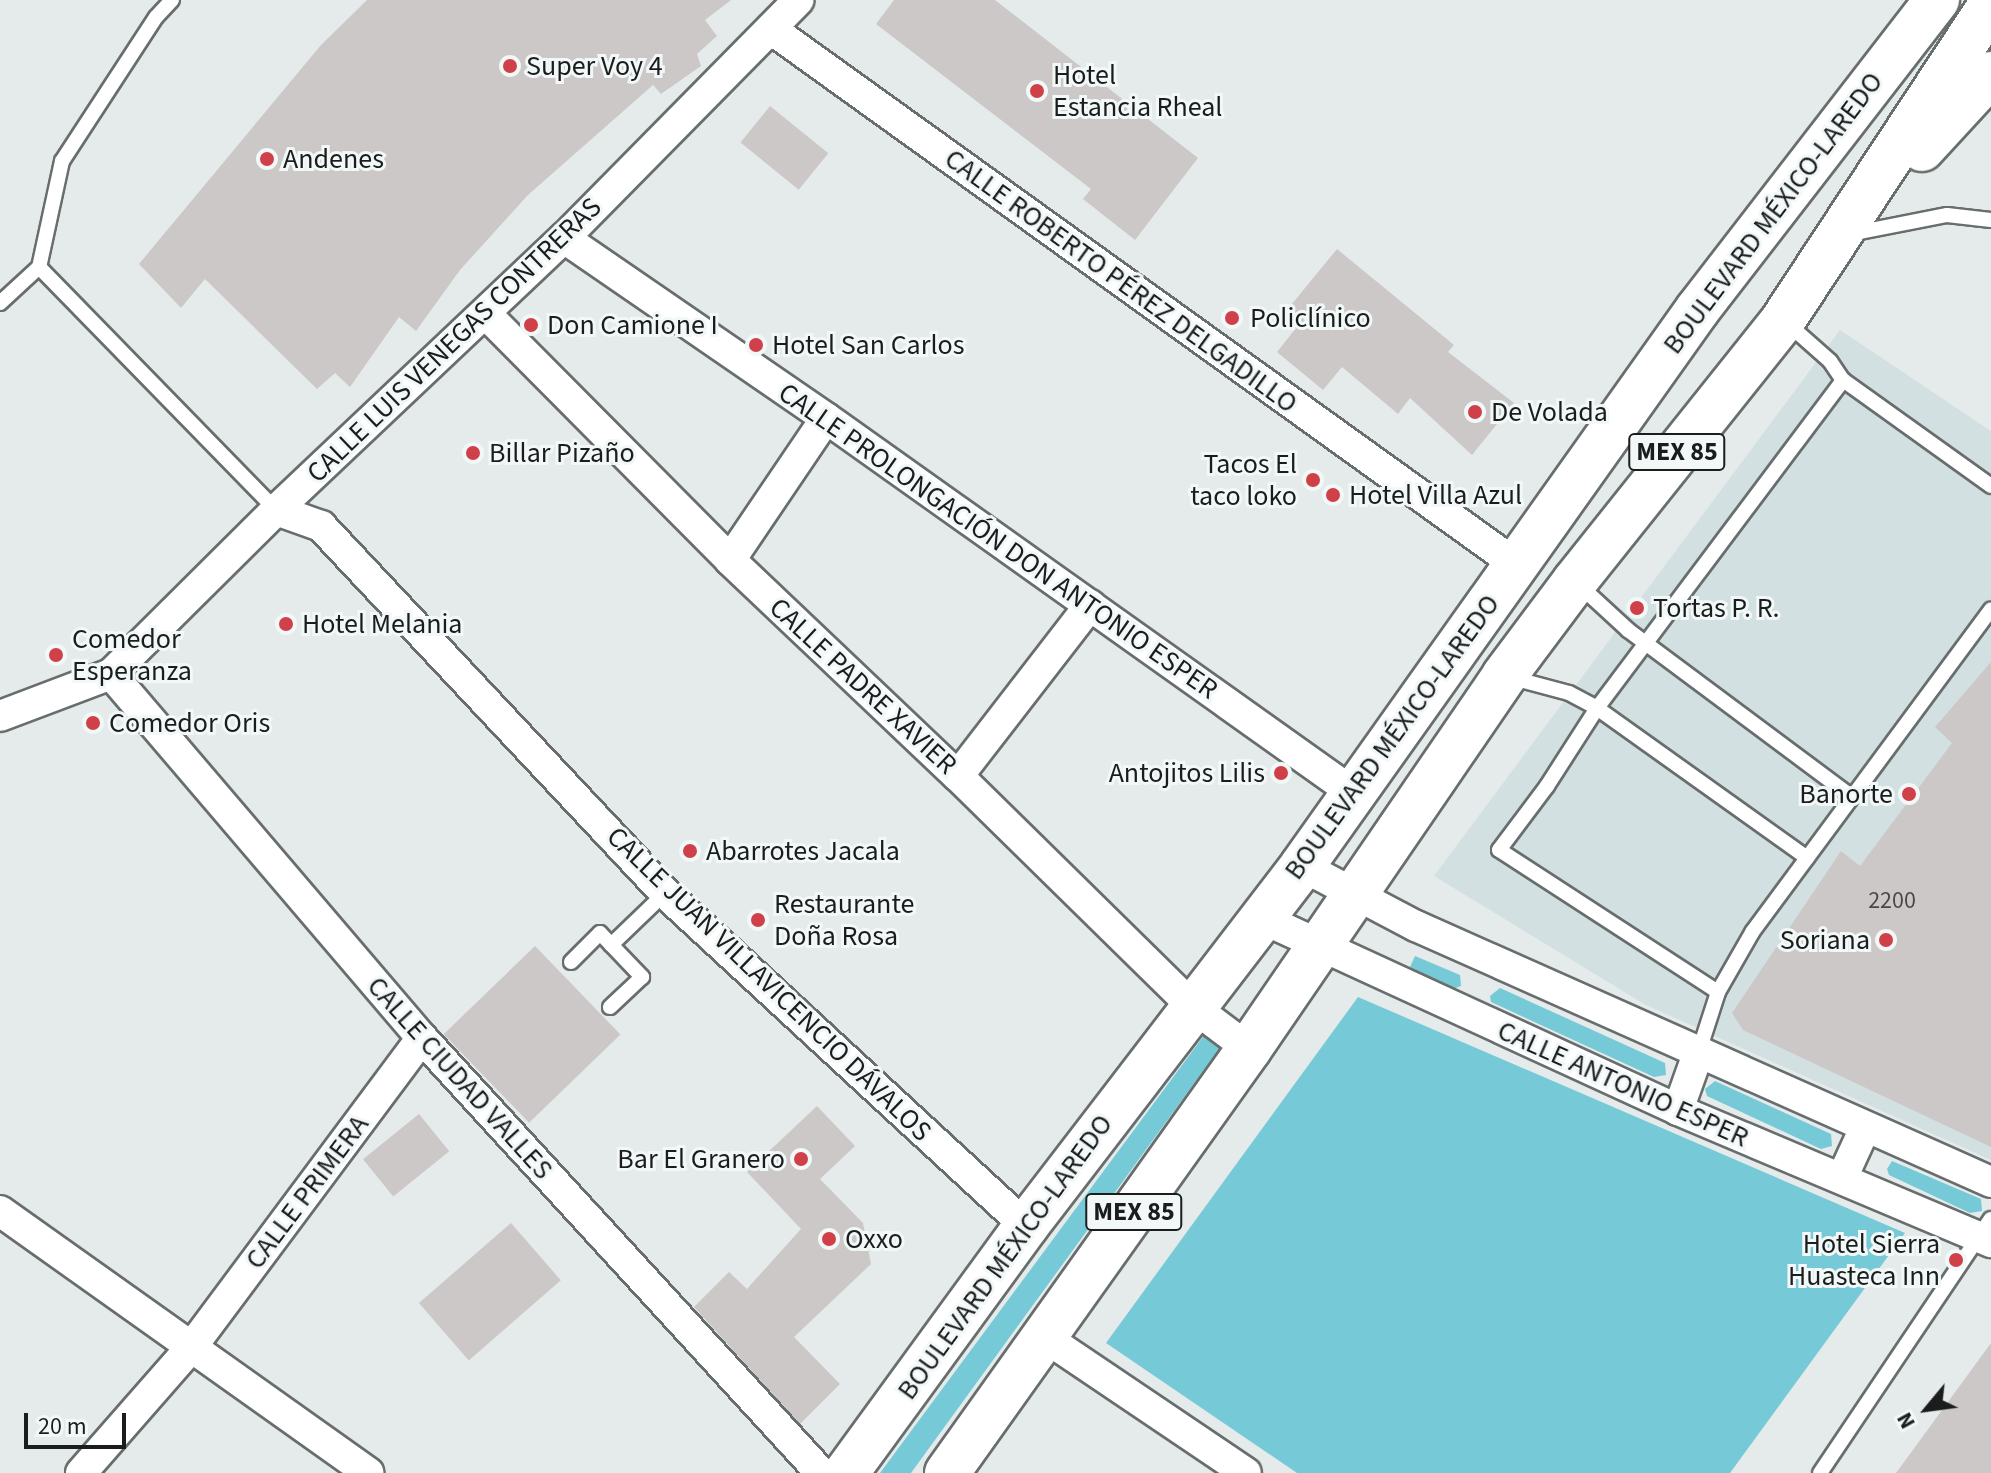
<!DOCTYPE html>
<html>
<head>
<meta charset="utf-8">
<style>
	body { margin:0 }
	#map { position:relative; width:1991px; height:1473px; overflow:hidden; background:#e5eaea; font-family:"Source Sans 3",sans-serif }
	div>[style] { position:absolute }
	.built>* { inset:0; background:#d2e0e2 }
	.green>* { inset:0; background:#76cad7 }
	.building>* { inset:0; background:#cdc8c8; transform-origin:0 0 }
	.roads { filter:drop-shadow(2px 0 #686d6d) drop-shadow(-2px 0 #686d6d) drop-shadow(0 2px #686d6d) drop-shadow(0 -2px #686d6d) }
	.service>* { height:14px; margin:-7px; padding:0 7px; transform-origin:7px; border-radius:7px; background:#fff }
	.minor>* { height:30px; margin:-15px; padding:0 15px; transform-origin:15px; border-radius:15px; background:#fff }
	.primary>* { height:44px; margin:-22px; padding:0 22px; transform-origin:22px; border-radius:22px; background:#fff }
	.dots>* { width:22px; height:22px; translate:-50% -50%; box-sizing:border-box; border:4px solid #f2f7f8; border-radius:50% }
	span { translate:-50% -50%; white-space:nowrap; text-align:center; line-height:1.15; -webkit-text-stroke:6px #f2f7f8; paint-order:stroke }
	.number-label { font-size:24px; color:#484848 }
	.number-label span { -webkit-text-stroke-width:0 }
	.shield-label span { padding:2px 6px; background:#f2f7f8; border:2px solid; border-radius:6px; -webkit-text-stroke-width:0 }
	.shield-label { font-size:26px; color:#1b1d1d; font-weight:700 }
	.poi-label { font-size:28px; color:#1b1d1d }
	.left { translate:0 -50%; text-align:left }
	.right { translate:-100% -50%; text-align:right }
	.street-label { font-size:28px; color:#1b1d1d }
	.north { position:absolute; left:1887px; top:1369px; width:80px; height:80px; -webkit-text-stroke:6px #f2f7f8; paint-order:stroke; rotate:241deg; font-size:22px; font-weight:700; line-height:32px; text-align:center; color:#1b1d1d }
	.north::after { content:''; display:block; margin:auto; width:28px; height:36px; background:#1b1d1d; clip-path:polygon(50% 0,100% 100%,50% 72%,0 100%) }
	.scale { position:absolute; left:24px; top:1413px; width:102px; height:36px; box-sizing:border-box; border:4px solid #1b1d1d; border-top:0; padding-left:10px; font-size:24px; line-height:28px; white-space:nowrap; color:#1b1d1d; -webkit-text-stroke:6px #f2f7f8; paint-order:stroke }
</style>
</head>
<body>
<div id="map">
	<div class="built">
		<i style="clip-path:polygon(1840px 330px,1991px 431px,1991px 1160px,1644px 1004px,1434px 876px)"></i>
	</div>
	<div class="green">
		<i style="clip-path:polygon(1415px 956px,1460px 975px,1461px 986px,1453px 989px,1410px 967px)"></i>
		<i style="clip-path:polygon(1500px 988px,1665px 1063px,1666px 1075px,1654px 1077px,1491px 1002px,1490px 996px)"></i>
		<i style="clip-path:polygon(1358px 997px,1905px 1233px,1730px 1473px,1297px 1473px,1106px 1343px)"></i>
		<i style="clip-path:polygon(1208px 1030px,1222px 1045px,911px 1473px,880px 1473px)"></i>
		<i style="clip-path:polygon(1715px 1081px,1831px 1134px,1832px 1146px,1821px 1149px,1707px 1096px,1705px 1089px)"></i>
		<i style="clip-path:polygon(1892px 1161px,1981px 1199px,1982px 1211px,1970px 1213px,1889px 1175px,1887px 1169px)"></i>
	</div>
	<div class="building">
		<i style="clip-path:polygon(367px 0,731px 0,705px 20px,717px 36px,697px 54px,701px 66px,661px 94px,653px 85px,528px 195px,460px 270px,416px 331px,399px 317px,350px 387px,335px 373px,317px 389px,205px 279px,181px 308px,139px 264px,321px 45px)"></i>
		<i style="clip-path:polygon(894px 0,995px 0,1198px 158px,1135px 240px,1083px 199px,1091px 189px,876px 24px)"></i>
		<i style="left:770px;top:106px;width:75px;height:47px;rotate:39deg"></i>
		<i style="clip-path:polygon(1337px 249px,1454px 345px,1448px 352px,1514px 403px,1472px 455px,1410px 398px,1398px 414px,1342px 367px,1323px 390px,1277px 352px,1296px 328px,1282px 316px)"></i>
		<i style="clip-path:polygon(1991px 662px,1991px 1147px,1743px 1030px,1732px 1013px,1841px 851px,1860px 866px,1952px 743px,1935px 727px)"></i>
		<i style="left:535px;top:946px;width:123px;height:127px;rotate:46deg"></i>
		<i style="clip-path:polygon(817px 1106px,855px 1146px,820px 1179px,863px 1223px,871px 1264px,794px 1337px,840px 1384px,800px 1424px,694px 1307px,729px 1272px,747px 1289px,801px 1229px,747px 1172px)"></i>
		<i style="left:419px;top:1114px;width:48px;height:72px;rotate:51deg"></i>
		<i style="left:511px;top:1223px;width:76px;height:122px;rotate:49deg"></i>
		<i style="clip-path:polygon(1991px 1343px,1991px 1473px,1896px 1473px)"></i>
	</div>
	<div class="roads">
		<div class="service">
			<i style="left:172px;top:0;width:23px;rotate:133deg"></i>
			<i style="left:156px;top:17px;width:172px;rotate:123.1deg"></i>
			<i style="left:62px;top:161px;width:108px;rotate:102.2deg"></i>
			<i style="left:39px;top:267px;width:339px;rotate:45.7deg"></i>
			<i style="left:1850px;top:234px;width:99px;rotate:-11.1deg"></i>
			<i style="left:1947px;top:215px;width:44px;rotate:6.5deg"></i>
			<i style="left:0;top:303px;width:53px;rotate:-42.7deg"></i>
			<i style="left:1787px;top:323px;width:57px;rotate:41.5deg"></i>
			<i style="left:1830px;top:361px;width:23px;rotate:56deg"></i>
			<i style="left:1578px;top:584px;width:68px;rotate:42.6deg"></i>
			<i style="left:1628px;top:630px;width:279px;rotate:36.7deg"></i>
			<i style="left:1509px;top:677px;width:62px;rotate:14.9deg"></i>
			<i style="left:1569px;top:693px;width:32px;rotate:28deg"></i>
			<i style="left:1597px;top:708px;width:258px;rotate:35.5deg"></i>
			<i style="left:611px;top:945px;width:75px;rotate:-43.9deg"></i>
			<i style="left:571px;top:962px;width:41px;rotate:-45deg"></i>
			<i style="left:600px;top:933px;width:61px;rotate:46.3deg"></i>
			<i style="left:642px;top:977px;width:44px;rotate:136.8deg"></i>
			<i style="left:1718px;top:992px;width:261px;rotate:-147deg"></i>
			<i style="left:1499px;top:850px;width:80px;rotate:-53.1deg"></i>
			<i style="left:1547px;top:786px;width:93px;rotate:-57.3deg"></i>
			<i style="left:1597px;top:708px;width:410px;rotate:-53.1deg"></i>
			<i style="left:1843px;top:380px;width:182px;rotate:35.6deg"></i>
			<i style="left:1699px;top:1051px;width:62px;rotate:-72.1deg"></i>
			<i style="left:1718px;top:992px;width:70px;rotate:-60.2deg"></i>
			<i style="left:1753px;top:931px;width:400px;rotate:-53.5deg"></i>
			<i style="left:1820px;top:1473px;width:306px;rotate:-56.1deg"></i>
		</div>
		<div class="minor">
			<i style="left:771px;top:29px;width:919px;rotate:35.7deg"></i>
			<i style="left:564px;top:238px;width:318px;rotate:34.5deg"></i>
			<i style="left:826px;top:418px;width:645px;rotate:35.41deg"></i>
			<i style="left:485px;top:313px;width:348px;rotate:45.2deg"></i>
			<i style="left:730px;top:560px;width:314px;rotate:43.5deg"></i>
			<i style="left:958px;top:776px;width:328px;rotate:44.5deg"></i>
			<i style="left:1192px;top:1006px;width:71px;rotate:37deg"></i>
			<i style="left:276px;top:510px;width:48px;rotate:19.6deg"></i>
			<i style="left:321px;top:526px;width:503px;rotate:46.85deg"></i>
			<i style="left:665px;top:893px;width:491px;rotate:42.7deg"></i>
			<i style="left:730px;top:560px;width:171px;rotate:-55.9deg"></i>
			<i style="left:111px;top:674px;width:479px;rotate:49.5deg"></i>
			<i style="left:422px;top:1038px;width:590px;rotate:47.47deg"></i>
			<i style="left:0;top:716px;width:119px;rotate:-20.7deg"></i>
			<i style="left:111px;top:674px;width:233px;rotate:-44.8deg"></i>
			<i style="left:276px;top:510px;width:396px;rotate:-43.4deg"></i>
			<i style="left:564px;top:238px;width:334px;rotate:-45.4deg"></i>
			<i style="left:958px;top:776px;width:216px;rotate:-52.3deg"></i>
			<i style="left:1302px;top:866px;width:129px;rotate:27.8deg"></i>
			<i style="left:1416px;top:926px;width:629px;rotate:24deg"></i>
			<i style="left:1259px;top:917px;width:461px;rotate:24.7deg"></i>
			<i style="left:1678px;top:1110px;width:340px;rotate:22.9deg"></i>
			<i style="left:1678px;top:1110px;width:63px;rotate:-70.4deg"></i>
			<i style="left:1842px;top:1178px;width:55px;rotate:-65.3deg"></i>
			<i style="left:0;top:1211px;width:452px;rotate:35.4deg"></i>
			<i style="left:1046px;top:1338px;width:241px;rotate:34deg"></i>
			<i style="left:81px;top:1473px;width:170px;rotate:-48.8deg"></i>
			<i style="left:193px;top:1345px;width:383px;rotate:-53.3deg"></i>
		</div>
		<div class="primary">
			<i style="left:1922px;top:149px;width:102px;rotate:-47.4deg"></i>
			<i style="left:846px;top:1473px;width:306px;rotate:-53.9deg"></i>
			<i style="left:1026px;top:1226px;width:454px;rotate:-52.5deg"></i>
			<i style="left:1302px;top:866px;width:683px;rotate:-54.59deg"></i>
			<i style="left:1698px;top:309px;width:391px;rotate:-52.3deg"></i>
			<i style="left:947px;top:1473px;width:521px;rotate:-54.54deg"></i>
			<i style="left:1249px;top:1049px;width:452px;rotate:-55.6deg"></i>
			<i style="left:1504px;top:676px;width:119px;rotate:-53.2deg"></i>
			<i style="left:1575px;top:581px;width:334px;rotate:-51.4deg"></i>
			<i style="left:1783px;top:320px;width:377px;rotate:-56.6deg"></i>
		</div>
	</div>
	<div class="dots">
		<i style="left:510px;top:66px;background:#d04049"></i>
		<i style="left:1037px;top:91px;background:#d04049"></i>
		<i style="left:267px;top:159px;background:#d04049"></i>
		<i style="left:1232px;top:318px;background:#d04049"></i>
		<i style="left:531px;top:325px;background:#d04049"></i>
		<i style="left:756px;top:345px;background:#d04049"></i>
		<i style="left:1475px;top:412px;background:#d04049"></i>
		<i style="left:473px;top:453px;background:#d04049"></i>
		<i style="left:1313px;top:480px;background:#d04049"></i>
		<i style="left:1333px;top:495px;background:#d04049"></i>
		<i style="left:1637px;top:608px;background:#d04049"></i>
		<i style="left:286px;top:624px;background:#d04049"></i>
		<i style="left:56px;top:655px;background:#d04049"></i>
		<i style="left:93px;top:723px;background:#d04049"></i>
		<i style="left:1281px;top:773px;background:#d04049"></i>
		<i style="left:1909px;top:794px;background:#d04049"></i>
		<i style="left:690px;top:851px;background:#d04049"></i>
		<i style="left:758px;top:920px;background:#d04049"></i>
		<i style="left:1886px;top:940px;background:#d04049"></i>
		<i style="left:801px;top:1159px;background:#d04049"></i>
		<i style="left:829px;top:1239px;background:#d04049"></i>
		<i style="left:1956px;top:1260px;background:#d04049"></i>
	</div>
	<div class="number-label">
		<span style="left:1892px;top:901px">2200</span>
	</div>
	<div class="shield-label">
		<span style="left:1677px;top:452px">MEX 85</span>
		<span style="left:1134px;top:1212px">MEX 85</span>
	</div>
	<div class="poi-label">
		<span class="left" style="left:526px;top:66px">Super Voy 4</span>
		<span class="left" style="left:1053px;top:91px">Hotel<br>Estancia Rheal</span>
		<span class="left" style="left:283px;top:159px">Andenes</span>
		<span class="left" style="left:1250px;top:318px">Policlínico</span>
		<span class="left" style="left:547px;top:325px">Don Camione I</span>
		<span class="left" style="left:772px;top:345px">Hotel San Carlos</span>
		<span class="left" style="left:1491px;top:412px">De Volada</span>
		<span class="left" style="left:489px;top:453px">Billar Pizaño</span>
		<span class="right" style="left:1297px;top:480px">Tacos El<br>taco loko</span>
		<span class="left" style="left:1349px;top:495px">Hotel Villa Azul</span>
		<span class="left" style="left:1653px;top:608px">Tortas P. R.</span>
		<span class="left" style="left:302px;top:624px">Hotel Melania</span>
		<span class="left" style="left:72px;top:655px">Comedor<br>Esperanza</span>
		<span class="left" style="left:109px;top:723px">Comedor Oris</span>
		<span class="right" style="left:1265px;top:773px">Antojitos Lilis</span>
		<span class="right" style="left:1893px;top:794px">Banorte</span>
		<span class="left" style="left:706px;top:851px">Abarrotes Jacala</span>
		<span class="left" style="left:774px;top:920px">Restaurante<br>Doña Rosa</span>
		<span class="right" style="left:1870px;top:940px">Soriana</span>
		<span class="right" style="left:785px;top:1159px">Bar El Granero</span>
		<span class="left" style="left:845px;top:1239px">Oxxo</span>
		<span class="right" style="left:1940px;top:1260px">Hotel Sierra<br>Huasteca Inn</span>
	</div>
	<div class="street-label">
		<span style="left:1773px;top:213px;rotate:-53deg">BOULEVARD MÉXICO-LAREDO</span>
		<span style="left:1121px;top:281px;rotate:36deg">CALLE ROBERTO PÉREZ DELGADILLO</span>
		<span style="left:454px;top:340px;rotate:-44deg">CALLE LUIS VENEGAS CONTRERAS</span>
		<span style="left:998px;top:541px;rotate:35deg">CALLE PROLONGACIÓN DON ANTONIO ESPER</span>
		<span style="left:863px;top:686px;rotate:43deg">CALLE PADRE XAVIER</span>
		<span style="left:1392px;top:737px;rotate:-54deg">BOULEVARD MÉXICO-LAREDO</span>
		<span style="left:769px;top:984px;rotate:44deg">CALLE JUAN VILLAVICENCIO DÁVALOS</span>
		<span style="left:460px;top:1078px;rotate:48deg">CALLE CIUDAD VALLES</span>
		<span style="left:1623px;top:1084px;rotate:24deg">CALLE ANTONIO ESPER</span>
		<span style="left:307px;top:1192px;rotate:-53deg">CALLE PRIMERA</span>
		<span style="left:1005px;top:1257px;rotate:-54deg">BOULEVARD MÉXICO-LAREDO</span>
	</div>
	<div class="north">N</div>
	<div class="scale">20 m</div>
</div>
</body>
</html>
